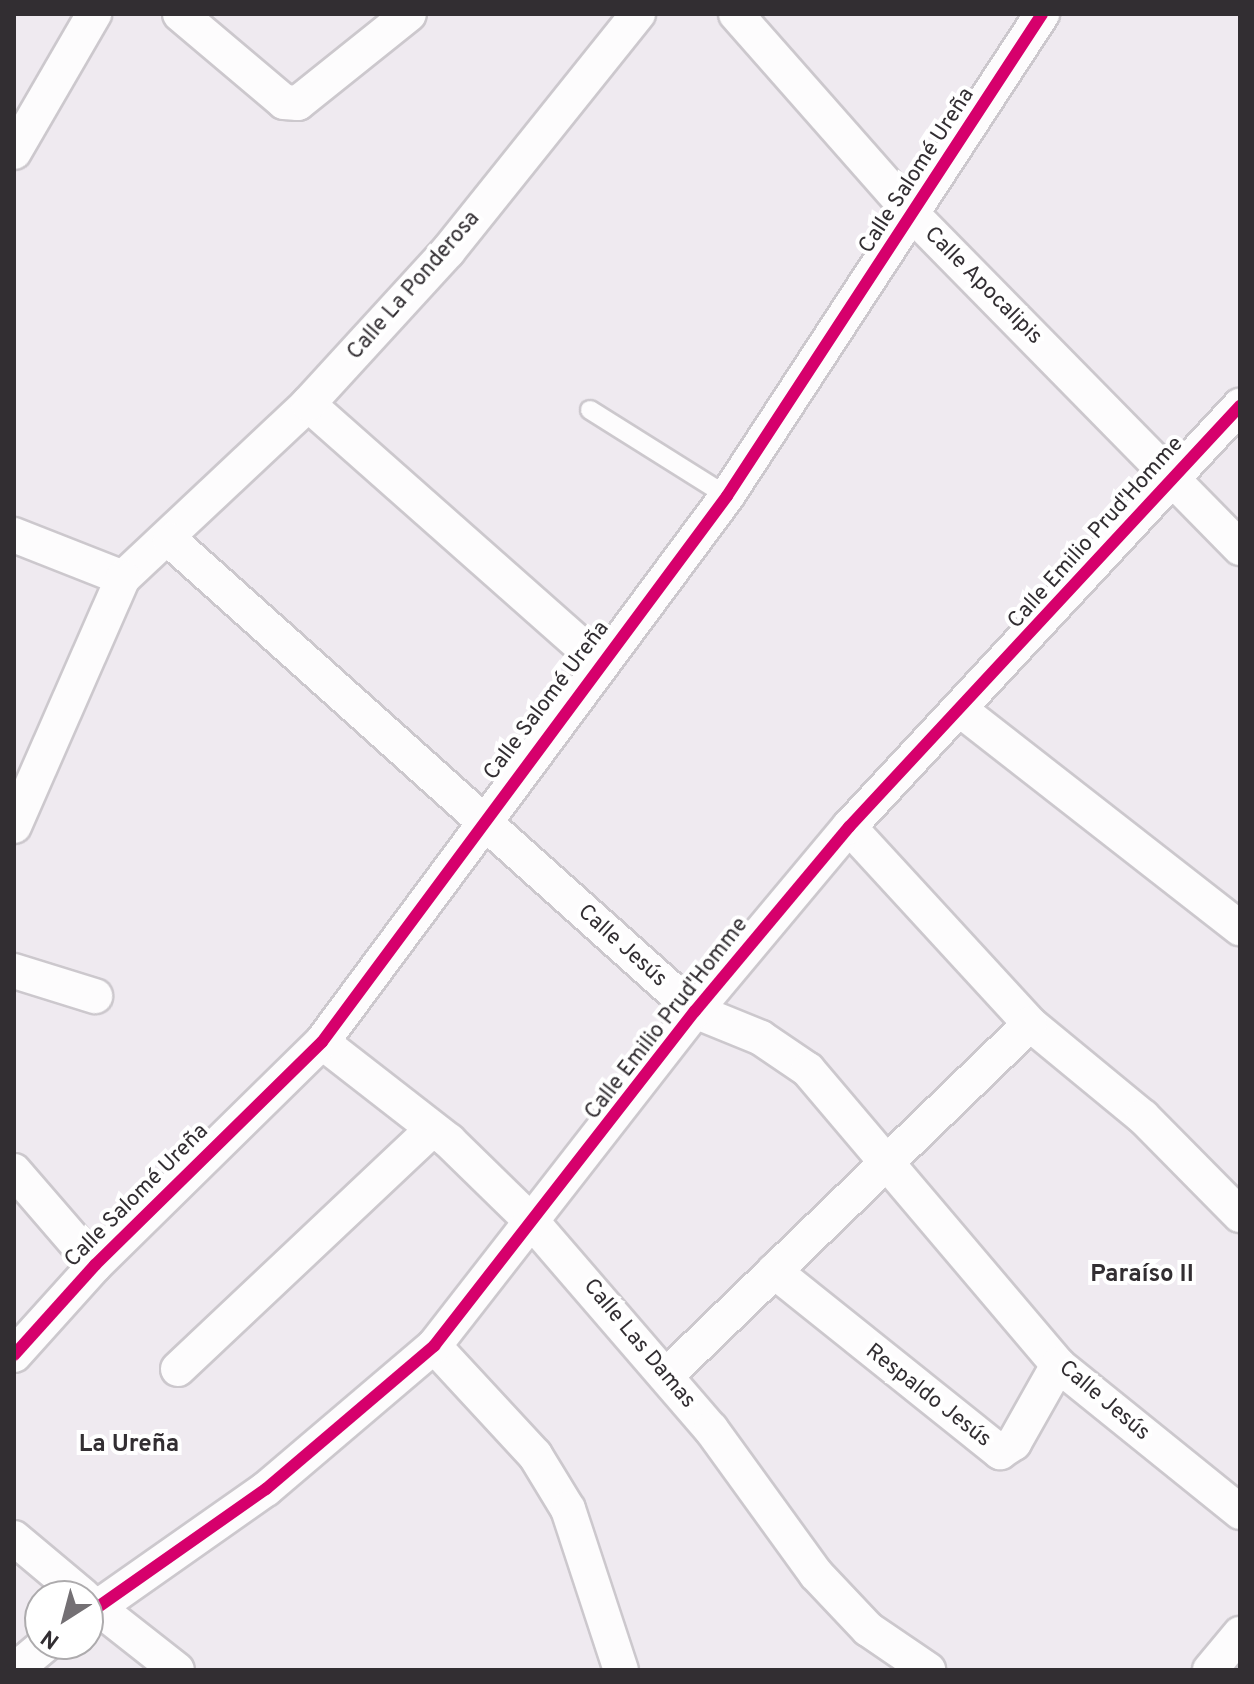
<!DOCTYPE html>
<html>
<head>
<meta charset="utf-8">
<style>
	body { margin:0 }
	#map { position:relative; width:1254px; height:1684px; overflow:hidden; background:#efeaf0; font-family:Overpass,sans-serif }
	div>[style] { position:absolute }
	.roads { filter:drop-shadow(2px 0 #ccc8cd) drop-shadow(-2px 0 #ccc8cd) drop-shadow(0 2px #ccc8cd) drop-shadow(0 -2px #ccc8cd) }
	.lane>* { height:18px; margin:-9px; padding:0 9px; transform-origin:9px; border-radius:9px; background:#fdfcfd }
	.street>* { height:34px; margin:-17px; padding:0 17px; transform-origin:17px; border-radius:17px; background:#fdfcfd }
	.cycleway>* { height:12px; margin:-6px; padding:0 6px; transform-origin:6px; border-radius:6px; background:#d6006c }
	span { translate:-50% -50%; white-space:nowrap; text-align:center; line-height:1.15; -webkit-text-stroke:8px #fff; paint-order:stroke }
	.street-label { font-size:22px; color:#322e32 }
	.neighbourhood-label { font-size:24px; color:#322e32; font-weight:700 }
	.frame { position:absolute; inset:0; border:16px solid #322e32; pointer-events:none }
	.north { position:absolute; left:24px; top:1580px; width:80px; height:80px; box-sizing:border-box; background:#fff; border:2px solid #adabad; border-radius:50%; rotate:216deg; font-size:22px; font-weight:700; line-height:32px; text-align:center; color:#322e32 }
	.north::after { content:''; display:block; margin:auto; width:28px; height:36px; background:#747074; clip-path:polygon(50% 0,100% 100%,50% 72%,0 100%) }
</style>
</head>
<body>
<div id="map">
	<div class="roads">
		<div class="lane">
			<i style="left:590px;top:410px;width:162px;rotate:32.1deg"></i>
		</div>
		<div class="street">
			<i style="left:180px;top:14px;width:136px;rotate:40.2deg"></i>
			<i style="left:284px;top:102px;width:14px;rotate:4deg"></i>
			<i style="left:298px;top:103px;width:142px;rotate:-38.7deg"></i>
			<i style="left:736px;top:14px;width:268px;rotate:48.6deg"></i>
			<i style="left:913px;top:215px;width:467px;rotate:45.5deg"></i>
			<i style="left:14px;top:152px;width:160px;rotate:-59.9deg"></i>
			<i style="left:308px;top:404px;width:390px;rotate:41.5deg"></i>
			<i style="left:14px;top:535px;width:117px;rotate:21.5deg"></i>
			<i style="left:123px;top:578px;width:254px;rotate:-43.2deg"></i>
			<i style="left:308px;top:404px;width:207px;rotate:-47.5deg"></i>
			<i style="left:448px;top:251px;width:304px;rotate:-51.3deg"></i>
			<i style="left:170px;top:540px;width:705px;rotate:41.9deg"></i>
			<i style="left:695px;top:1011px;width:71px;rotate:22.2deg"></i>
			<i style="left:761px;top:1038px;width:57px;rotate:34.2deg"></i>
			<i style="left:808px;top:1070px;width:387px;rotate:49.7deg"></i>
			<i style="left:1058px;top:1365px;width:234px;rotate:38.9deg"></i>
			<i style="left:962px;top:711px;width:353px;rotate:38deg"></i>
			<i style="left:14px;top:826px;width:271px;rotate:-66.3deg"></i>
			<i style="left:849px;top:827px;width:268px;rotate:47.4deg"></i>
			<i style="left:1030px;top:1024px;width:146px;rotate:39.5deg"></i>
			<i style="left:1143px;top:1117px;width:138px;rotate:45.3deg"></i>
			<i style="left:14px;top:971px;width:85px;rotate:17.2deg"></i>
			<i style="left:322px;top:1042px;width:161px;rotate:37.9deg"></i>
			<i style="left:449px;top:1141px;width:117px;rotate:44.3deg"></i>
			<i style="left:533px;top:1223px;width:272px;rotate:49.2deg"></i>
			<i style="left:711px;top:1429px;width:179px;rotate:54.1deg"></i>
			<i style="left:816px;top:1574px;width:76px;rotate:46.6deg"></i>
			<i style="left:868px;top:1629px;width:73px;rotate:34.3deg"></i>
			<i style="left:14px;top:1171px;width:124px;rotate:49.2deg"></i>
			<i style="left:774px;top:1271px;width:290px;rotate:38.7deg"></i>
			<i style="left:1000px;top:1452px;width:17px;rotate:-33deg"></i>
			<i style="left:1014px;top:1443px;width:90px;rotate:-60.6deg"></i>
			<i style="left:434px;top:1346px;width:149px;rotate:47.2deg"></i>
			<i style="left:535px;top:1455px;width:63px;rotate:58.6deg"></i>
			<i style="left:568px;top:1509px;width:169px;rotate:71.8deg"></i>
			<i style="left:14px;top:1355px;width:121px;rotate:-48deg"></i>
			<i style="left:95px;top:1265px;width:318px;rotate:-44.5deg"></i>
			<i style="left:322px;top:1042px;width:680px;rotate:-53.43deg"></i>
			<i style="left:727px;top:496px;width:576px;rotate:-56.83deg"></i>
			<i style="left:178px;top:1369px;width:350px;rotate:-43.3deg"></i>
			<i style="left:666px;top:1376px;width:506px;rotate:-44.04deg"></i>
			<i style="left:14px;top:1538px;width:90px;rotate:40deg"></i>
			<i style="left:88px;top:1600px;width:113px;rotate:38.2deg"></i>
			<i style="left:88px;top:1614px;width:218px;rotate:-35.1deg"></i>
			<i style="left:266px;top:1489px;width:221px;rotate:-40.4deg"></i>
			<i style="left:434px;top:1346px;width:425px;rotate:-52.1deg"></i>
			<i style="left:695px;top:1011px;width:240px;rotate:-50.1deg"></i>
			<i style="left:849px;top:827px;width:575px;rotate:-47.12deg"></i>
			<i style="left:15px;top:1670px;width:40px;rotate:-40deg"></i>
			<i style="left:1210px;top:1670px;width:47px;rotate:-50.2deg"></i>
		</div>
	</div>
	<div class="cycleway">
		<i style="left:14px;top:1355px;width:121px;rotate:-48deg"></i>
		<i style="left:95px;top:1265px;width:318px;rotate:-44.5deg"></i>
		<i style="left:322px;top:1042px;width:680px;rotate:-53.43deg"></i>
		<i style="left:727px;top:496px;width:576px;rotate:-56.83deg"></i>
		<i style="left:88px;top:1614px;width:218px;rotate:-35.1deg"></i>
		<i style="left:266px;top:1489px;width:221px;rotate:-40.4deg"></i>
		<i style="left:434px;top:1346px;width:425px;rotate:-52.1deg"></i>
		<i style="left:695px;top:1011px;width:240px;rotate:-50.1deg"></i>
		<i style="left:849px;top:827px;width:575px;rotate:-47.12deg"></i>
	</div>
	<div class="street-label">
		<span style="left:917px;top:171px;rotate:-57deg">Calle Salomé Ureña</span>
		<span style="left:414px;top:286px;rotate:-49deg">Calle La Ponderosa</span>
		<span style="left:983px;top:286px;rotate:45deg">Calle Apocalipis</span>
		<span style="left:1096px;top:533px;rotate:-48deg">Calle Emilio Prud'Homme</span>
		<span style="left:547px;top:701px;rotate:-53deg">Calle Salomé Ureña</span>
		<span style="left:622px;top:946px;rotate:42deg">Calle Jesús</span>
		<span style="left:667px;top:1019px;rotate:-52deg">Calle Emilio Prud'Homme</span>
		<span style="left:137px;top:1196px;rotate:-45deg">Calle Salomé Ureña</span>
		<span style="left:639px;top:1344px;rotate:50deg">Calle Las Damas</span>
		<span style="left:928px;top:1396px;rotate:38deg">Respaldo Jesús</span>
		<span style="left:1104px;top:1401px;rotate:40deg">Calle Jesús</span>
	</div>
	<div class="neighbourhood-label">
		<span style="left:1142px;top:1276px">Paraíso II</span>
		<span style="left:129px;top:1446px">La Ureña</span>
	</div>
	<div class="frame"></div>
	<div class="north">N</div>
</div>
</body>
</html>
